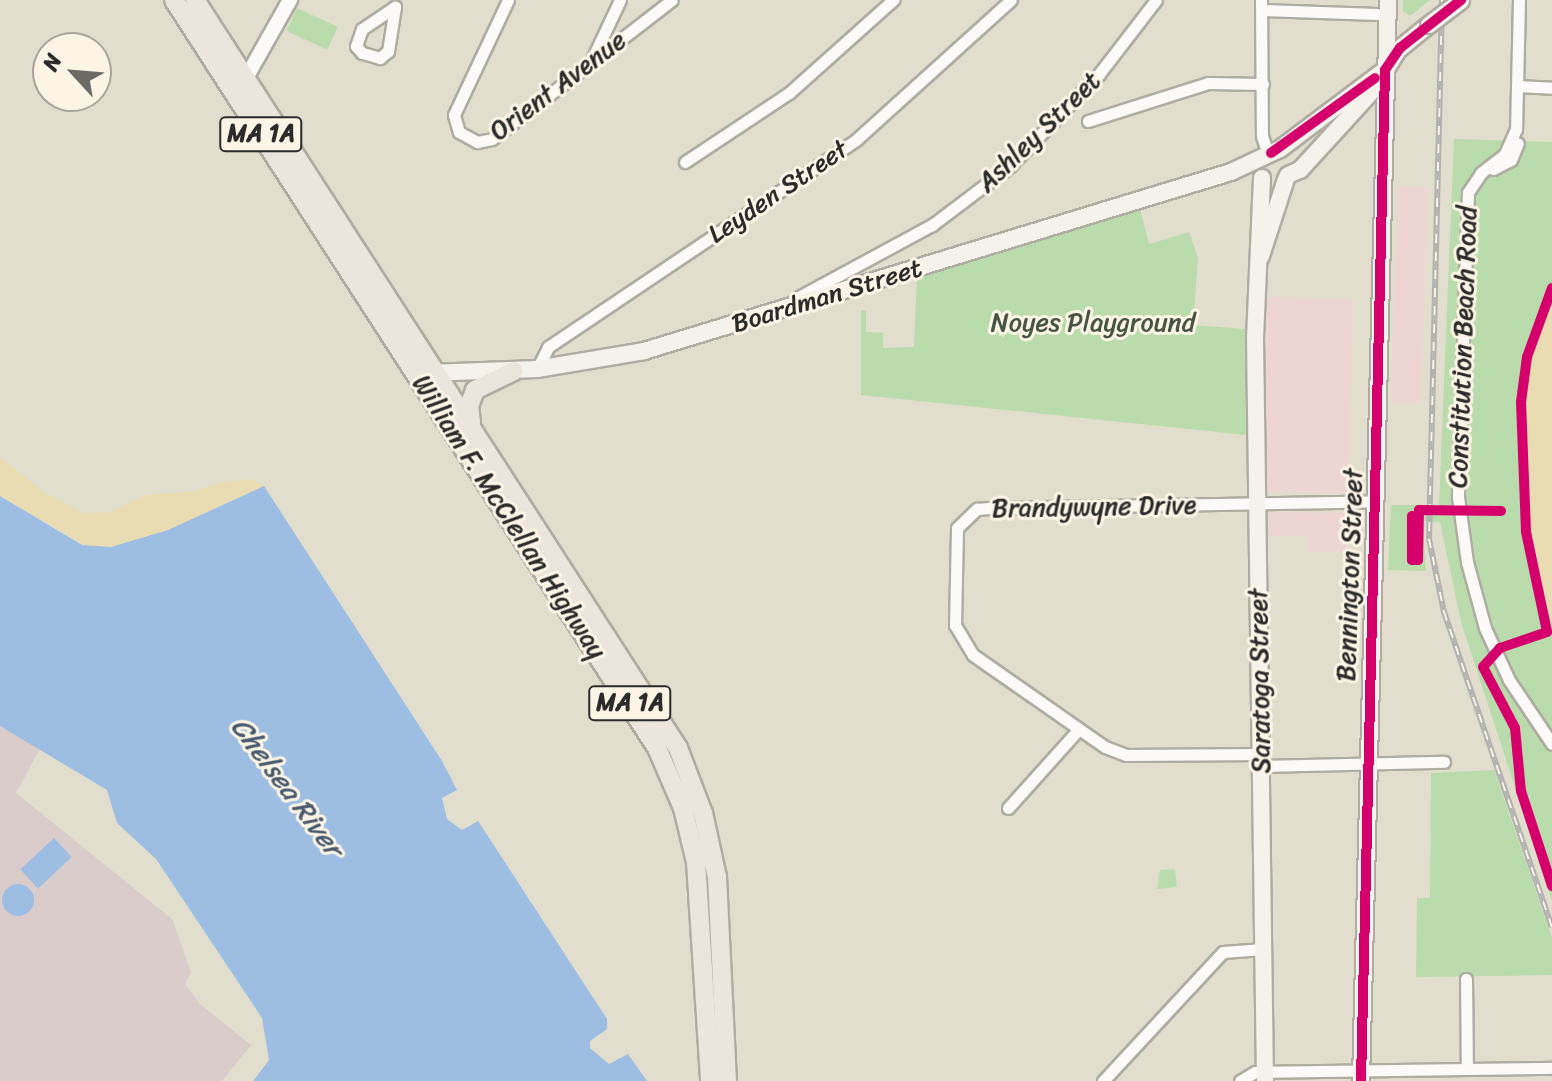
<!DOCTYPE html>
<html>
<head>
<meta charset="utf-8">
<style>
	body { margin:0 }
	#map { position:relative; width:1552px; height:1081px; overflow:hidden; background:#e2decd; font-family:Sriracha,sans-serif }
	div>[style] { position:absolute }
	.built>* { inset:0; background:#edd6d2; transform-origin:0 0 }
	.industrial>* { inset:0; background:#d9cccb }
	.green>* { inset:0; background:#badbab; transform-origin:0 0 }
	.sand>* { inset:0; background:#e9dcb3 }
	.water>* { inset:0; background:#9dbee2; transform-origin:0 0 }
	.round { border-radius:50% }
	.roads { filter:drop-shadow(2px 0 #afaca2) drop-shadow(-2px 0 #afaca2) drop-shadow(0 2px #afaca2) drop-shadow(0 -2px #afaca2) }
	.minor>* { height:11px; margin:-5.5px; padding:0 5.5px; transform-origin:5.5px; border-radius:5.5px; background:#fbfaf8 }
	.tertiary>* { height:14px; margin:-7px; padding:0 7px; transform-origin:7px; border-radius:7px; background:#fbfaf8 }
	.secondary>* { height:16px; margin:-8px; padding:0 8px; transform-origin:8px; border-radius:8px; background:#f5f2ec }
	.trunk>* { height:18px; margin:-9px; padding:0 9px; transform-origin:9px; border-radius:9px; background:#ece5dc }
	.rail>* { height:6px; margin-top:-3px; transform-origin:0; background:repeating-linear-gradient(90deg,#fcf5e5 0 9px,#b2b2af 0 18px); box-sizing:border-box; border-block:2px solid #b2b2af }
	.bridges { filter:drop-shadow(2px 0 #afaca2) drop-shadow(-2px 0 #afaca2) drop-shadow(0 2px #afaca2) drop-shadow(0 -2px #afaca2) }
	.secondary-bridge>* { height:16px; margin:-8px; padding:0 8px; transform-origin:8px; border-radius:8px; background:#f5f2ec }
	.cycleway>* { height:10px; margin:-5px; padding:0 5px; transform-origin:5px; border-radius:5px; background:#d6006c }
	span { translate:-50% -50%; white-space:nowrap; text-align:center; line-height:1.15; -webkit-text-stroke:6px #fcf5e5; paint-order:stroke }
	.shield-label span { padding:2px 6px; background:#fcf5e5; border:2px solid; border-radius:6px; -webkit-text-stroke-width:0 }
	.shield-label { font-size:24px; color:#2b2b2b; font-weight:700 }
	.street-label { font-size:26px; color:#2b2b2b }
	.park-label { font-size:26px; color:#475644 }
	.water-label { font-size:28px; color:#495a6e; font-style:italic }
	.north { position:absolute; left:32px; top:32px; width:80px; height:80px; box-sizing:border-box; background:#fcf5e5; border:2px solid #a8a49b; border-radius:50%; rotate:296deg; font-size:22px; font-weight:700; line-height:32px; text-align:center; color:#2b2b2b }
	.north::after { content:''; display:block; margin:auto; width:28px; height:36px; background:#6b6a64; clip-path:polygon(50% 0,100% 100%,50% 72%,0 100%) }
</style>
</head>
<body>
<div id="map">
	<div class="built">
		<i style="left:1398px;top:186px;width:30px;height:217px;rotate:2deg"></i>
		<i style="left:1267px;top:297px;width:87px;height:194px;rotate:2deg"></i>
		<i style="clip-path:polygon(1271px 512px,1349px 513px,1348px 552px,1308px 552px,1308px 536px,1269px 536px)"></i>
	</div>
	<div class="industrial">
		<i style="clip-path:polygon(0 726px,41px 747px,16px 793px,172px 919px,191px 972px,185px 984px,200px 1004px,251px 1045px,222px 1081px,0 1081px)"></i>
	</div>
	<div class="green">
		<i style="clip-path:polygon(1403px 0,1430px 0,1410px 16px,1403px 11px)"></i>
		<i style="left:297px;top:8px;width:45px;height:25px;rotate:25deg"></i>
		<i style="clip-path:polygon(1454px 139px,1552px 142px,1552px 901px,1461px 622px,1440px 522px,1423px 521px,1426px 571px,1388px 570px,1391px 505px,1439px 505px)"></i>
		<i style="clip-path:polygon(1140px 209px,1149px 244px,1189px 232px,1198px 258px,1193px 325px,1245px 329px,1246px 435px,861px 395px,861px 310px,866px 311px,866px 332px,883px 333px,883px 348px,914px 347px,917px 275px)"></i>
		<i style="clip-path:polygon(1494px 770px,1552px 938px,1552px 975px,1416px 977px,1417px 898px,1430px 898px,1431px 773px)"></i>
		<i style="clip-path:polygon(1175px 869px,1177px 887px,1157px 889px,1160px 870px)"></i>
	</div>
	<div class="sand">
		<i style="clip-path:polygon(1552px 295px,1552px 624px,1531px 545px,1524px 431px,1529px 365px)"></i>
		<i style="clip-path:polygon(0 457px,44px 492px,84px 513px,110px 512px,147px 495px,193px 491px,223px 482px,252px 479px,264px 486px,168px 530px,111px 547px,90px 548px,0 496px)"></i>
	</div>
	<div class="water">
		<i style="clip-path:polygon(264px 486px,442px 761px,457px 790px,442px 798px,447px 819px,462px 830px,478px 821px,607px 1019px,607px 1029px,590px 1041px,590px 1048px,609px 1064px,628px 1054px,647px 1081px,253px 1081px,269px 1060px,262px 1018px,156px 859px,117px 823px,107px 790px,0 726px,0 496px,82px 545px,111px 547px,168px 530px)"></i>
		<i style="left:54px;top:838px;width:26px;height:46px;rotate:47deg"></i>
		<i class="round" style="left:2px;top:884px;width:32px;height:32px"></i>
	</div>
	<div class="roads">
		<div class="minor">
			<i style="left:508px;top:0;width:127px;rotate:115.2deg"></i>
			<i style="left:454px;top:115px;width:18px;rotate:74deg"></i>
			<i style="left:459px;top:132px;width:21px;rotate:29deg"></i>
			<i style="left:477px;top:142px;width:15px;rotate:-11deg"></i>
			<i style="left:492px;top:139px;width:227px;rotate:-37.7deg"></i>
			<i style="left:1261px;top:0;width:136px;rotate:89.6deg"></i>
			<i style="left:1262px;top:136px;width:19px;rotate:72deg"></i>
			<i style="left:1519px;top:0;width:129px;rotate:91.3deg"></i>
			<i style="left:1516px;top:129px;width:27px;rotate:114deg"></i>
			<i style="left:1505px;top:154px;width:31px;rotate:142deg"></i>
			<i style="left:1481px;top:173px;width:23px;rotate:124deg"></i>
			<i style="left:1468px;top:192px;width:305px;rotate:91.9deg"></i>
			<i style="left:1458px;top:497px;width:66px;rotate:82.1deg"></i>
			<i style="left:1467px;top:562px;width:68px;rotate:74.7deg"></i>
			<i style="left:1485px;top:628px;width:57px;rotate:65.2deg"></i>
			<i style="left:1509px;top:680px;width:77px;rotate:56.1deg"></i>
			<i style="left:395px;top:7px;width:45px;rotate:99deg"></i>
			<i style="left:388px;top:51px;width:11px;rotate:139deg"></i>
			<i style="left:380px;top:58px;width:19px;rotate:-164deg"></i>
			<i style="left:362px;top:53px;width:9px;rotate:-131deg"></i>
			<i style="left:356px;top:46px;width:18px;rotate:-71deg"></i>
			<i style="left:362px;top:29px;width:40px;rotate:-34deg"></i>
			<i style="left:1263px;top:10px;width:114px;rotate:2deg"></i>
			<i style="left:593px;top:57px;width:63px;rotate:-64.7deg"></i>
			<i style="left:1517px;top:86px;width:35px;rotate:3deg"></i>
			<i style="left:1088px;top:121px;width:126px;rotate:-17.6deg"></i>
			<i style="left:1208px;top:83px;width:55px;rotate:1deg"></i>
			<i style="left:685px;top:162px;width:125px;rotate:-33.6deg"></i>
			<i style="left:789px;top:93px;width:140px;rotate:-41.8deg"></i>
			<i style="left:1493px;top:169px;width:20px;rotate:-27deg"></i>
			<i style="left:1511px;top:160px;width:18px;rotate:-68deg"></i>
			<i style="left:795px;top:299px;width:156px;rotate:-28.4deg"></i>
			<i style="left:932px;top:225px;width:98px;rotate:-37.1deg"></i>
			<i style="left:1010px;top:166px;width:128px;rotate:-45.9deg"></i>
			<i style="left:1099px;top:74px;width:93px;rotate:-52.4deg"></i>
			<i style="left:537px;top:369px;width:25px;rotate:-63deg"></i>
			<i style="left:548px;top:347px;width:372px;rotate:-33.9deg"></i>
			<i style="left:857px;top:139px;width:207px;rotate:-42.1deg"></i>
			<i style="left:1261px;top:754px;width:135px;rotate:179.6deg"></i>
			<i style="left:1126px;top:755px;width:22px;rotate:-159deg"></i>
			<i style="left:1105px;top:747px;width:161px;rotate:-145.1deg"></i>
			<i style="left:973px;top:655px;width:35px;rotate:-121deg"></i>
			<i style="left:955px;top:625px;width:97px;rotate:-88.8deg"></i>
			<i style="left:957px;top:528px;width:28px;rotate:-44deg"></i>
			<i style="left:977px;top:509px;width:12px;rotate:-5deg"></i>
			<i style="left:989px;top:508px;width:386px;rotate:-1deg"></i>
			<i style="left:1261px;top:766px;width:183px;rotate:-1.3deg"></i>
			<i style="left:1008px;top:808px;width:106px;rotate:-48.1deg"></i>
			<i style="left:1466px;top:979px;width:90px;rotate:89.4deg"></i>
			<i style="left:1103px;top:1081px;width:176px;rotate:-47.1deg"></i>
			<i style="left:1223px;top:952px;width:40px;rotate:-4.3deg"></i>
			<i style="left:1240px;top:1081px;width:17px;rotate:-31deg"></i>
			<i style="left:1255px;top:1072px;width:297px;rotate:-0.8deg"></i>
		</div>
		<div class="tertiary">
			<i style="left:246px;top:78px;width:90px;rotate:-60.6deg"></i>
		</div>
		<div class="secondary">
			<i style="left:1288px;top:175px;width:13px;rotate:-23deg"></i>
			<i style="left:1300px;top:170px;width:110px;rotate:-47.6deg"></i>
			<i style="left:1374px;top:89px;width:46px;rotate:-58.4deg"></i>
			<i style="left:1398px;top:50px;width:40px;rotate:-39deg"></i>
			<i style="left:1262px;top:178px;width:159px;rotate:92.5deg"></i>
			<i style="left:1255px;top:337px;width:744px;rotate:89.23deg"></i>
			<i style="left:1261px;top:256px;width:81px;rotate:-72deg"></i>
			<i style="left:427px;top:373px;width:110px;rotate:-2.1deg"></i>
			<i style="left:537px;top:369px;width:109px;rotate:-9.5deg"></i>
			<i style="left:644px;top:351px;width:614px;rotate:-16.96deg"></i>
			<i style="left:1231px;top:172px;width:54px;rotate:-25.1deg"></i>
			<i style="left:1280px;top:149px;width:131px;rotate:-37deg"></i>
			<i style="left:1361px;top:1081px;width:1081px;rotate:-88.57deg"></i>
		</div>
		<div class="trunk">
			<i style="left:174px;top:0;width:890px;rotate:57.15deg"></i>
			<i style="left:657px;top:748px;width:65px;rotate:66.6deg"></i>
			<i style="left:683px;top:808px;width:56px;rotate:76.5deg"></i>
			<i style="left:696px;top:862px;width:219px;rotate:86.3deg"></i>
			<i style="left:195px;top:0;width:890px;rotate:57.15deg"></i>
			<i style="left:678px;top:748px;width:70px;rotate:69deg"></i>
			<i style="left:703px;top:813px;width:66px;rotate:77.7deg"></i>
			<i style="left:717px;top:877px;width:204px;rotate:87.2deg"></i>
			<i style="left:471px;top:422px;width:16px;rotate:-97deg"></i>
			<i style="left:469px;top:406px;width:17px;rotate:-69deg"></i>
			<i style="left:475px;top:390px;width:43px;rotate:-26deg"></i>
		</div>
	</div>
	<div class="rail">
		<i style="left:1442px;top:0;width:539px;rotate:91.38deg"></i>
		<i style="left:1429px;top:539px;width:75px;rotate:78.4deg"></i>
		<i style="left:1444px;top:612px;width:333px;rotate:71.1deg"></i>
	</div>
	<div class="bridges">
		<div class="secondary-bridge">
			<i style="left:1429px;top:25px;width:40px;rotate:-37deg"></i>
		</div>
	</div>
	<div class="cycleway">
		<i style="left:1271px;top:153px;width:128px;rotate:-35.8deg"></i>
		<i style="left:1552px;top:288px;width:73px;rotate:109.9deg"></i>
		<i style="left:1527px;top:357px;width:45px;rotate:97.6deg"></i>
		<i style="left:1521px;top:402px;width:130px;rotate:87.8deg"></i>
		<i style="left:1526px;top:532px;width:102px;rotate:78.1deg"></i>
		<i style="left:1547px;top:632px;width:50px;rotate:161.2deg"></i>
		<i style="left:1500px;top:648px;width:25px;rotate:132deg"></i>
		<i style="left:1483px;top:667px;width:69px;rotate:62.3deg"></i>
		<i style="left:1515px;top:728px;width:63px;rotate:84.6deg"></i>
		<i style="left:1521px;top:791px;width:100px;rotate:71.9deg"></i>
		<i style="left:1412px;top:516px;width:44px;rotate:90deg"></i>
		<i style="left:1412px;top:560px;width:6px"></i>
		<i style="left:1418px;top:560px;width:50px;rotate:-88.9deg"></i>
		<i style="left:1419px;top:510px;width:82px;rotate:0.7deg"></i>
		<i style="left:1361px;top:1081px;width:1011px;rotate:-88.64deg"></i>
		<i style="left:1385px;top:70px;width:27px;rotate:-56deg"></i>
		<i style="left:1400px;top:48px;width:78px;rotate:-38.2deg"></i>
	</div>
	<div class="shield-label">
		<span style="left:261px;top:134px">MA 1A</span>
		<span style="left:630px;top:703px">MA 1A</span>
	</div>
	<div class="street-label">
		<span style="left:558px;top:86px;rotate:-37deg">Orient Avenue</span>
		<span style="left:1039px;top:132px;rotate:-44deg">Ashley Street</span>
		<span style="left:778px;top:192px;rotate:-34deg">Leyden Street</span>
		<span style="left:827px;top:296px;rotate:-17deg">Boardman Street</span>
		<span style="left:1463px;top:347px;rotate:-88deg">Constitution Beach Road</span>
		<span style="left:1094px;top:507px;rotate:-1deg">Brandywyne Drive</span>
		<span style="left:509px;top:517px;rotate:57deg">William F. McClellan Highway</span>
		<span style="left:1350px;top:575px;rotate:-88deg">Bennington Street</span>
		<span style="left:1260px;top:681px;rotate:-91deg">Saratoga Street</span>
	</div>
	<div class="park-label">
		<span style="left:1093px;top:323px">Noyes Playground</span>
	</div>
	<div class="water-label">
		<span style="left:287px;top:787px;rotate:53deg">Chelsea River</span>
	</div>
	<div class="north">N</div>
</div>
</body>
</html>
